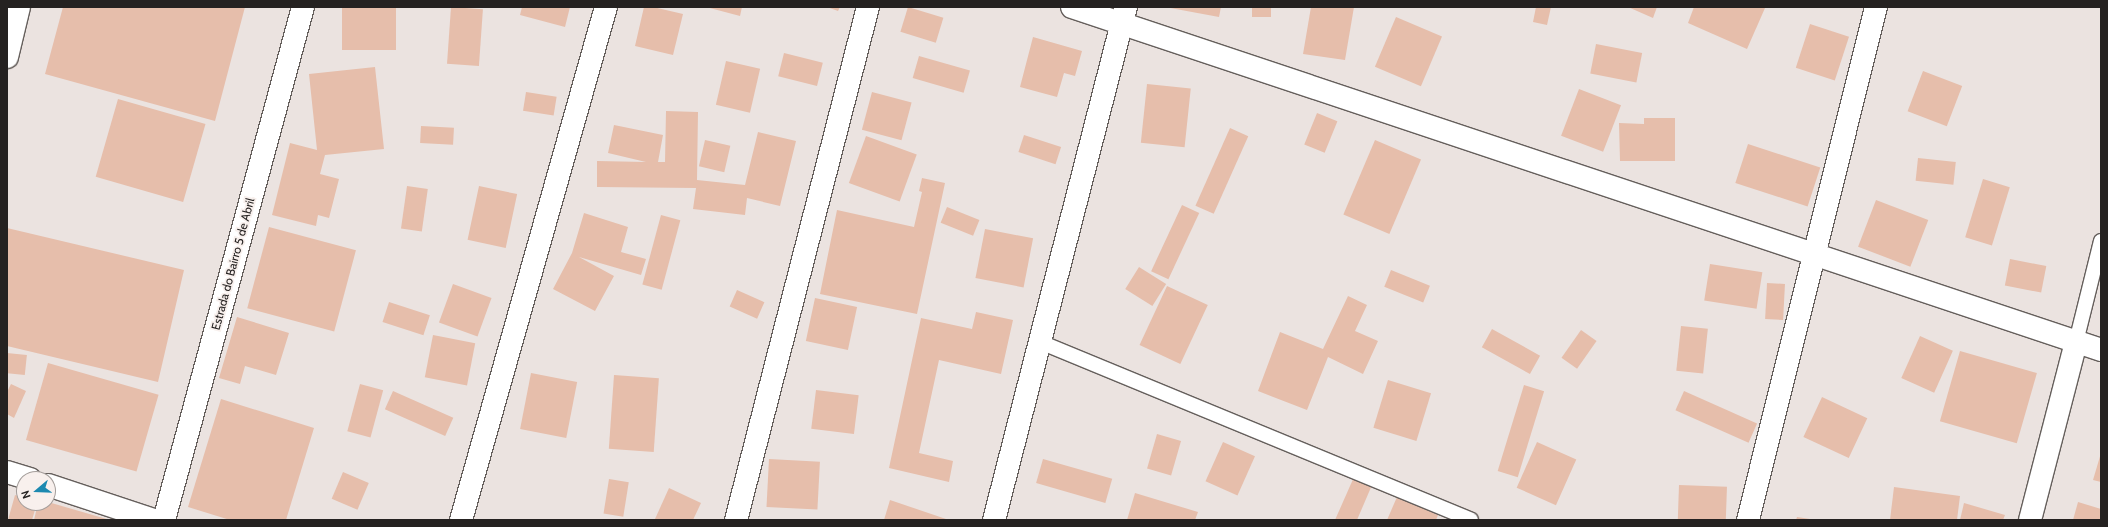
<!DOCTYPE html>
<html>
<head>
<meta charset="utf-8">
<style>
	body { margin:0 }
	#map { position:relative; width:2108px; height:527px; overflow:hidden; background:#ebe3e0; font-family:Cabin,sans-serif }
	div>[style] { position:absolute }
	.building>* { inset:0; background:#e6beab; transform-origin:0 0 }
	.roads { filter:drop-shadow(1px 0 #655f5c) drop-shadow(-1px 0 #655f5c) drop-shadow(0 1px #655f5c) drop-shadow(0 -1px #655f5c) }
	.service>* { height:14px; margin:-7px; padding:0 7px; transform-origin:7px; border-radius:7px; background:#fff }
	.minor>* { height:22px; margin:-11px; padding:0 11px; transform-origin:11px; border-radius:11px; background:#fff }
	.tertiary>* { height:22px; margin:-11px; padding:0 11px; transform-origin:11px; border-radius:11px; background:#fff }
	span { translate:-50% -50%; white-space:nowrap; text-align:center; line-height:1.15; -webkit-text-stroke:3.5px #f8f0ed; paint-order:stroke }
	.street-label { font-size:12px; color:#252221 }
	.frame { position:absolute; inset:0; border:8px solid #252221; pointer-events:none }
	.north { position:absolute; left:16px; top:471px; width:40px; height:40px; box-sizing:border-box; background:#f8f0ed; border:1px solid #a49e9b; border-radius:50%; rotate:251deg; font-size:11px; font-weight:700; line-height:16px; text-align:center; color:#252221 }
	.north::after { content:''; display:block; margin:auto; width:14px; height:18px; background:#1c89b0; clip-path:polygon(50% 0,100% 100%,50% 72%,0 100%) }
</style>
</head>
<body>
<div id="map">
	<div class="building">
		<i style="clip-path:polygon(63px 7px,245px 7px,215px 121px,45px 74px)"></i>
		<i style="left:342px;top:7px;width:54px;height:43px"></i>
		<i style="left:451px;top:7px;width:32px;height:57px;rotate:4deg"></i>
		<i style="clip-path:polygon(522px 7px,570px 7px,565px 27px,520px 15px)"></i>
		<i style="clip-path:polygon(644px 7px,653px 7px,683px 14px,673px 55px,635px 46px)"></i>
		<i style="clip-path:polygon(706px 7px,742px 7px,740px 16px)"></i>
		<i style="clip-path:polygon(827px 7px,840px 7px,838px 11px)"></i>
		<i style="left:908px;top:7px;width:37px;height:26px;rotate:17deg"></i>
		<i style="clip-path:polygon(1165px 7px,1221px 7px,1219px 17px)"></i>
		<i style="left:1252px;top:7px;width:19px;height:10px"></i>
		<i style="clip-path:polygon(1311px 7px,1354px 7px,1345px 60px,1303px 54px)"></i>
		<i style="clip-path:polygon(1536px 7px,1551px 7px,1547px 25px,1533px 22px)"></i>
		<i style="clip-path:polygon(1628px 7px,1657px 7px,1653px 18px)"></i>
		<i style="clip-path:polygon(1694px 7px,1763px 7px,1765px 8px,1747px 49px,1688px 23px)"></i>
		<i style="left:1396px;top:17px;width:50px;height:54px;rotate:23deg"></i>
		<i style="left:1810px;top:24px;width:41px;height:46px;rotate:18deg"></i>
		<i style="clip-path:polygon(1033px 37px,1082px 51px,1075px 76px,1064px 73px,1057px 97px,1020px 87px)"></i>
		<i style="left:1596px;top:44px;width:47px;height:30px;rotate:11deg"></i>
		<i style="left:784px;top:53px;width:40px;height:24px;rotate:14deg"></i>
		<i style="left:919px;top:56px;width:53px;height:23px;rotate:16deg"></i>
		<i style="left:726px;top:61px;width:35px;height:45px;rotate:13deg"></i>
		<i style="clip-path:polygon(375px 67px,384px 149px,325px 155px,320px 174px,339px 179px,329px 218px,318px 215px,316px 226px,272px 215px,290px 143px,317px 150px,309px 74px)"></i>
		<i style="left:1923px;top:71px;width:42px;height:43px;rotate:21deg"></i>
		<i style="left:1147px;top:84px;width:44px;height:59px;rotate:6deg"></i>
		<i style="left:1579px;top:89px;width:45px;height:50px;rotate:21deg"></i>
		<i style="left:526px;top:92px;width:31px;height:19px;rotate:9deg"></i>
		<i style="left:872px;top:92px;width:41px;height:39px;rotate:15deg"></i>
		<i style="left:118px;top:99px;width:91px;height:81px;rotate:16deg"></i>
		<i style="clip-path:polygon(666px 111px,698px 112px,697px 180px,745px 185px,758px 132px,796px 141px,780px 206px,747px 198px,745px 215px,693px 209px,696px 188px,597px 187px,597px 161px,646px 162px,608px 153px,614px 125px,663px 135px,658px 162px,665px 162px)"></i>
		<i style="left:1317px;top:113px;width:22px;height:34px;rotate:22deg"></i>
		<i style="clip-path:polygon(1644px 118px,1675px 118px,1675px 161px,1620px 161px,1619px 123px,1644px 124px)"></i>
		<i style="left:421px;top:126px;width:33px;height:17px;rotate:3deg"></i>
		<i style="left:1230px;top:128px;width:20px;height:85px;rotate:24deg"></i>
		<i style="left:1024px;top:135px;width:39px;height:18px;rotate:18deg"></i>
		<i style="left:866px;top:136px;width:54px;height:50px;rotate:20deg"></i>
		<i style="left:705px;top:140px;width:26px;height:27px;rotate:13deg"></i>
		<i style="left:1375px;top:140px;width:50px;height:81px;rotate:23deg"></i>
		<i style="left:1748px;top:144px;width:76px;height:41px;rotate:18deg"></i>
		<i style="left:1918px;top:158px;width:38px;height:23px;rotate:6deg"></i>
		<i style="clip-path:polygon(922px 178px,945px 183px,917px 314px,820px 294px,837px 210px,914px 227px,922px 192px,919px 191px)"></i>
		<i style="left:1983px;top:179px;width:28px;height:61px;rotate:17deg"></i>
		<i style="left:407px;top:186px;width:21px;height:43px;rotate:8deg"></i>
		<i style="left:479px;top:186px;width:39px;height:55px;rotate:12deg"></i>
		<i style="left:1876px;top:200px;width:56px;height:50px;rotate:21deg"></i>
		<i style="left:1182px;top:205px;width:19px;height:73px;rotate:25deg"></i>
		<i style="left:947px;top:207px;width:35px;height:17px;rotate:22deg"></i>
		<i style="clip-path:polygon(584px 213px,628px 227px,621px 252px,646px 259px,641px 275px,579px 257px,614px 276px,595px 311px,553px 289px,572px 253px)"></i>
		<i style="left:661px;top:215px;width:20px;height:72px;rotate:15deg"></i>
		<i style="left:269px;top:227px;width:90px;height:84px;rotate:15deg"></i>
		<i style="clip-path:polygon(7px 228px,184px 270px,158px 382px,7px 346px)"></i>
		<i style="left:985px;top:229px;width:49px;height:50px;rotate:11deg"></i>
		<i style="left:2010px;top:259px;width:37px;height:27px;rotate:11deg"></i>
		<i style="left:1710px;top:264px;width:53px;height:37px;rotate:9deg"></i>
		<i style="left:1139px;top:267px;width:32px;height:26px;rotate:32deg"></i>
		<i style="left:1391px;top:270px;width:42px;height:18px;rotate:22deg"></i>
		<i style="left:1767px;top:283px;width:18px;height:36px;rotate:3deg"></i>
		<i style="left:453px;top:284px;width:41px;height:41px;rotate:20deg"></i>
		<i style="left:1167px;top:286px;width:45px;height:65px;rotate:25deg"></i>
		<i style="left:737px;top:290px;width:30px;height:18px;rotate:24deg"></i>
		<i style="clip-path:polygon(1348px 296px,1367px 305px,1355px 331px,1378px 341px,1363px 374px,1328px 357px,1307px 410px,1258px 391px,1280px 332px,1323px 349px)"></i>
		<i style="left:815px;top:298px;width:43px;height:44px;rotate:12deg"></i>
		<i style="left:389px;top:302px;width:43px;height:21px;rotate:18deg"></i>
		<i style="clip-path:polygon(976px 312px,1013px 320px,1001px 374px,939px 360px,919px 453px,953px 461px,949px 482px,889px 468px,921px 318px,972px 329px)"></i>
		<i style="clip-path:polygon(237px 317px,289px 333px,276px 375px,245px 366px,240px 384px,219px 378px)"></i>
		<i style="left:1681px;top:326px;width:27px;height:45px;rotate:6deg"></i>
		<i style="left:1492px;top:329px;width:55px;height:21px;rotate:29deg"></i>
		<i style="left:1581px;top:330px;width:19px;height:34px;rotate:35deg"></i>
		<i style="left:433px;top:335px;width:43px;height:43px;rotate:11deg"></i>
		<i style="left:1920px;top:336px;width:36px;height:46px;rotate:24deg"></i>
		<i style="left:1960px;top:351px;width:80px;height:73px;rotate:16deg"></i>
		<i style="left:7px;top:353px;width:20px;height:20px;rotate:6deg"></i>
		<i style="left:48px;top:363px;width:115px;height:80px;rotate:16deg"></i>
		<i style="left:531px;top:373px;width:47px;height:57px;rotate:11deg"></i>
		<i style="left:614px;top:375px;width:45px;height:74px;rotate:4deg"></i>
		<i style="left:1388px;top:380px;width:45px;height:50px;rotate:17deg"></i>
		<i style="clip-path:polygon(11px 384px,26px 391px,14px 418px,7px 414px,7px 392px)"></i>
		<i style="left:360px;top:384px;width:24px;height:49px;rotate:15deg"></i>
		<i style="left:1524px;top:385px;width:21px;height:90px;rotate:17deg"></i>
		<i style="left:816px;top:390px;width:43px;height:39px;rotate:7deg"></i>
		<i style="left:393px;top:391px;width:66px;height:20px;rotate:24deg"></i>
		<i style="left:1684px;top:391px;width:80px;height:21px;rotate:24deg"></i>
		<i style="left:1822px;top:397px;width:50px;height:44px;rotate:25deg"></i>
		<i style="clip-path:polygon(221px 399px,314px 428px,286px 520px,230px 520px,188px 507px)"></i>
		<i style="left:1157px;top:434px;width:25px;height:36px;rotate:16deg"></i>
		<i style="left:1223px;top:442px;width:35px;height:43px;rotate:24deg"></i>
		<i style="left:1537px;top:442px;width:43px;height:50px;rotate:24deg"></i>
		<i style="clip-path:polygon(2101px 453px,2101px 482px,2093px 480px)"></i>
		<i style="left:769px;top:459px;width:51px;height:48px;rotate:3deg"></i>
		<i style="left:1043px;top:459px;width:72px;height:25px;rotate:16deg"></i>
		<i style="left:343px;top:472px;width:28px;height:29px;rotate:23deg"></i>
		<i style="clip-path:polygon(1354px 477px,1372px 485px,1357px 520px,1335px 520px)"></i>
		<i style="left:609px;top:479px;width:20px;height:35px;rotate:9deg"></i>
		<i style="left:1679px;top:485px;width:48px;height:35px;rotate:2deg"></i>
		<i style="clip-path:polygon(1894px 487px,1960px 496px,1957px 520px,1890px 520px)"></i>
		<i style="clip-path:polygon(669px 488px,701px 503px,693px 520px,655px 519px)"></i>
		<i style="clip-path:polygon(1135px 493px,1198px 512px,1195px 520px,1127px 520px)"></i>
		<i style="clip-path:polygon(15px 495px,24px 498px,24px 503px,37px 503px,32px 520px,8px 520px)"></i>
		<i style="clip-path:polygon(1397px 497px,1438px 515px,1436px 520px,1387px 520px)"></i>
		<i style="clip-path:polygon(890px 500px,949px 520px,884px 520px)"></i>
		<i style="clip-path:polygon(48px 502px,110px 520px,34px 520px,38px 503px)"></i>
		<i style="clip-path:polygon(2078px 502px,2101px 509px,2101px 520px,2073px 520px)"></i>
		<i style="clip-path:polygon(1964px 503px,2005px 515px,2003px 520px,1960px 520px)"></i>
		<i style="clip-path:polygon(1797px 517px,1810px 519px,1810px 520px,1796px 520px)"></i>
	</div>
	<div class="roads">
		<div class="service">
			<i style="left:1040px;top:342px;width:466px;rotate:22.4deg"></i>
			<i style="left:2076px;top:342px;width:104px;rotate:-76.1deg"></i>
		</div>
		<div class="minor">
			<i style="left:1072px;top:7px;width:1085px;rotate:18.43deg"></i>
			<i style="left:7px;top:57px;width:51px;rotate:-76.5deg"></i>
			<i style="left:7px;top:472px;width:24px;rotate:17deg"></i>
			<i style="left:48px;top:485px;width:112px;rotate:18.3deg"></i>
			<i style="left:461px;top:520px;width:533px;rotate:-74.22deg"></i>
			<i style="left:736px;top:520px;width:530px;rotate:-75.57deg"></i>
			<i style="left:994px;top:520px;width:530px;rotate:-75.57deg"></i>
			<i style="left:1748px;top:520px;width:529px;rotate:-75.99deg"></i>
			<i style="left:2030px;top:520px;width:184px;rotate:-75.5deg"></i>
		</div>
		<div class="tertiary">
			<i style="left:164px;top:520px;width:531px;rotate:-74.84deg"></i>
		</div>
	</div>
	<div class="street-label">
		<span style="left:233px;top:264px;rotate:-75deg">Estrada do Bairro 5 de Abril</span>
	</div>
	<div class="frame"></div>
	<div class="north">N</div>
</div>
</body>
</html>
